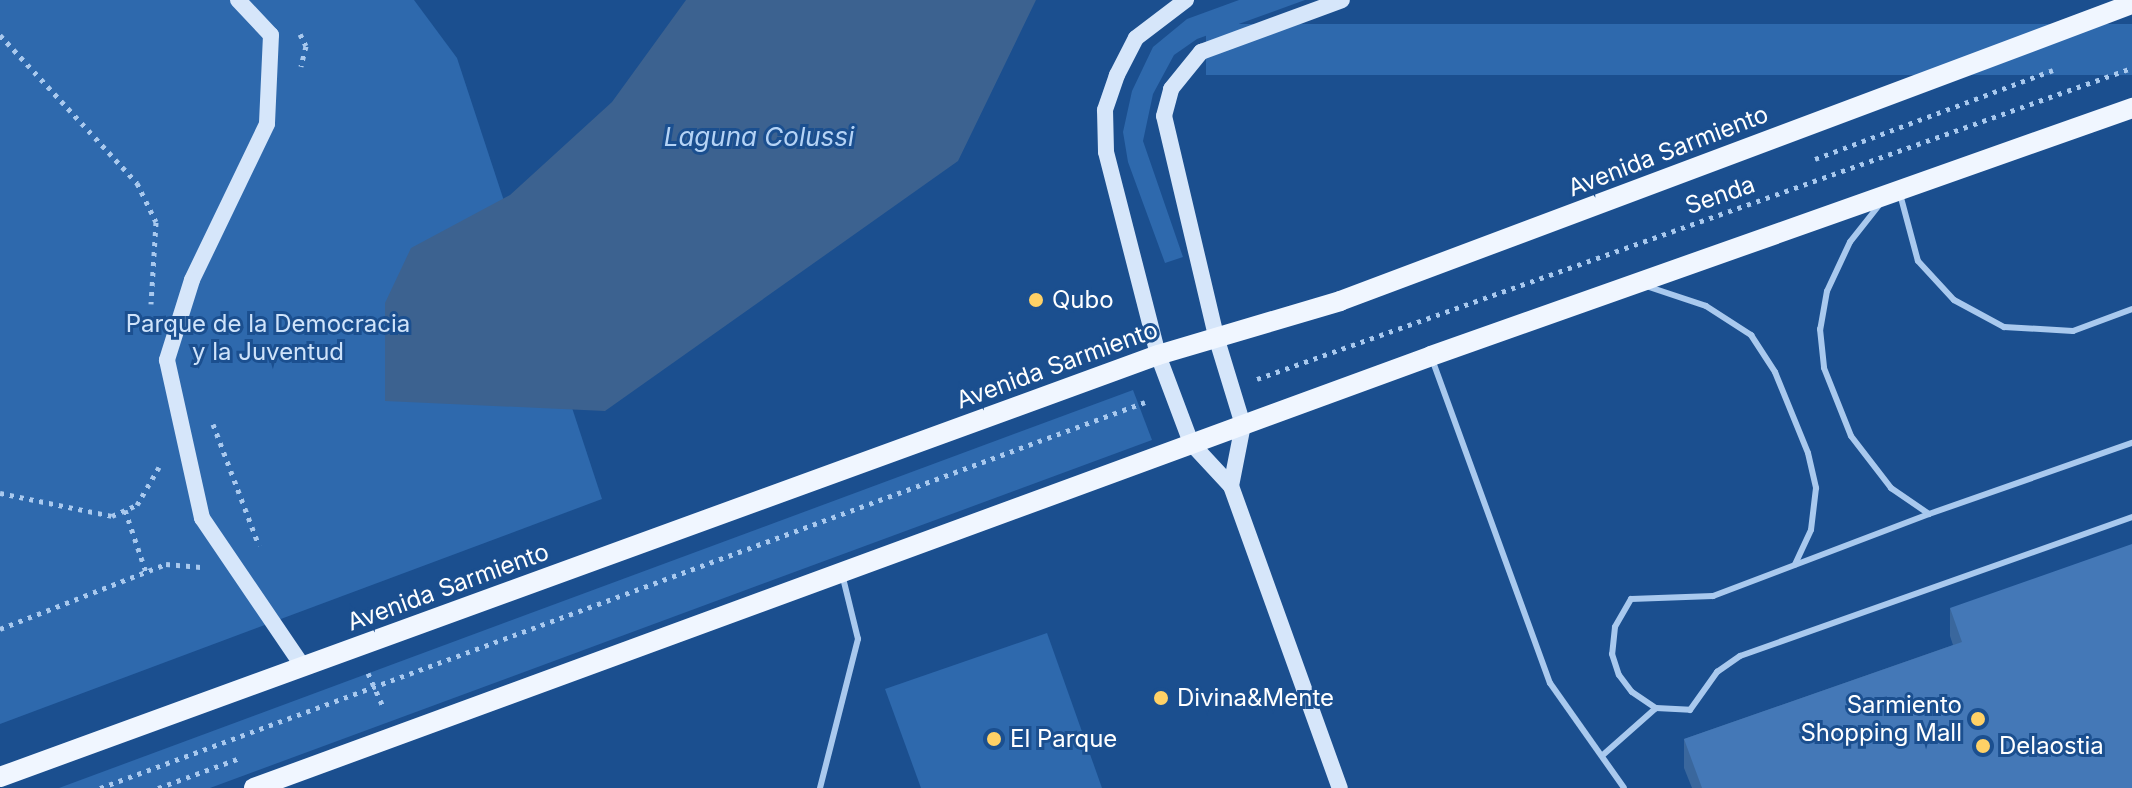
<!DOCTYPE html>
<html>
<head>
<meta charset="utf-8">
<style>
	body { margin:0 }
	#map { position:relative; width:2132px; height:788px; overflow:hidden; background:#1b4f8f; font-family:Inter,sans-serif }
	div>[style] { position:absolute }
	.green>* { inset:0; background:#2e69ad; transform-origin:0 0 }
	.water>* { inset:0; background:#3c6290 }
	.path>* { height:5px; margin-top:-2.5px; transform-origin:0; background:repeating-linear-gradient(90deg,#a9c9ee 0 4px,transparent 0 10px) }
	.lane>* { height:6px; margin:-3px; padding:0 3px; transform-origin:3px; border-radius:3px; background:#a9c9ee }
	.secondary>* { height:16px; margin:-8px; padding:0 8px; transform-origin:8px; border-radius:8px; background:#d6e6fa }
	.primary>* { height:20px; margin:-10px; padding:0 10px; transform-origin:10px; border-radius:10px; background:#f0f6ff }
	.wall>* { inset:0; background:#3a679d }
	.building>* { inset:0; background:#4478b7 }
	.dots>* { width:22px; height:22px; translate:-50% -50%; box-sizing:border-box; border:4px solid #1b4f8f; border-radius:50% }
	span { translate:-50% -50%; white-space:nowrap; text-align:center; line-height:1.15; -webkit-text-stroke:6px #1b4f8f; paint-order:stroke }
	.street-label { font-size:24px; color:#fff }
	.poi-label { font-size:24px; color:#fff }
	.left { translate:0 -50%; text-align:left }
	.right { translate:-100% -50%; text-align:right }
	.park-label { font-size:24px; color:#cfe3fa }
	.water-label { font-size:26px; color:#b5d3f5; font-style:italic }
</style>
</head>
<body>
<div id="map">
	<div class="green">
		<i style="clip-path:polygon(0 0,414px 0,457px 58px,602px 499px,0 724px)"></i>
		<i style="clip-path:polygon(1239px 0,1305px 0,1197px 39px,1174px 55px,1153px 94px,1143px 141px,1183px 257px,1165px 263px,1128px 162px,1123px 132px,1132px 91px,1153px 47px,1187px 19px)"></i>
		<i style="left:2132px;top:24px;width:51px;height:926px;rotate:90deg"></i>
		<i style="clip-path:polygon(1133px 390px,1152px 440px,210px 788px,59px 788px)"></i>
		<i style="clip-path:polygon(1047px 633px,1102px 788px,921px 788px,885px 689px)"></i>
	</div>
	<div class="water">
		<i style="clip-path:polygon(686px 0,1036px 0,958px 161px,605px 411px,385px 401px,385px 303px,411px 248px,510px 195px,612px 102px)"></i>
	</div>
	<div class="path">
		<i style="left:300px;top:34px;width:13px;rotate:63deg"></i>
		<i style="left:306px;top:46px;width:21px;rotate:104deg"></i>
		<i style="left:0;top:35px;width:202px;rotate:47.2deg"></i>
		<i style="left:137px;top:183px;width:43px;rotate:64deg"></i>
		<i style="left:156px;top:222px;width:82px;rotate:93.5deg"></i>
		<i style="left:1815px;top:159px;width:254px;rotate:-20.5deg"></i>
		<i style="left:1257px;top:379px;width:929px;rotate:-19.57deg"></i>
		<i style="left:213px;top:424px;width:130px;rotate:69.3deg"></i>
		<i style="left:0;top:493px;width:114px;rotate:11.6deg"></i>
		<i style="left:112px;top:516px;width:27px;rotate:-24deg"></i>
		<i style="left:137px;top:505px;width:44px;rotate:-59.9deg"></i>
		<i style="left:125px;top:510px;width:65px;rotate:71.3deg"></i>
		<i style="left:0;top:629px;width:178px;rotate:-21.4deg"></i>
		<i style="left:166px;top:564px;width:35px;rotate:5deg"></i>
		<i style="left:368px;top:673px;width:37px;rotate:66deg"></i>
		<i style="left:100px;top:788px;width:1114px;rotate:-20.27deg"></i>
		<i style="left:158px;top:788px;width:87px;rotate:-20.1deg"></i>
	</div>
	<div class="lane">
		<i style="left:1900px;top:194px;width:69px;rotate:75deg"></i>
		<i style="left:1918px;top:261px;width:53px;rotate:47.3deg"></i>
		<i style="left:1954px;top:300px;width:57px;rotate:28.4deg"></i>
		<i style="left:2004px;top:327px;width:69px;rotate:3.3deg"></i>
		<i style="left:2073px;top:331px;width:63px;rotate:-20.4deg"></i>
		<i style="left:1880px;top:204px;width:48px;rotate:128.3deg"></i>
		<i style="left:1850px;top:242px;width:54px;rotate:115.1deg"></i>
		<i style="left:1827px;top:291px;width:39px;rotate:100deg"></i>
		<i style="left:1820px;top:329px;width:39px;rotate:84deg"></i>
		<i style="left:1824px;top:368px;width:73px;rotate:68.3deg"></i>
		<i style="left:1851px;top:436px;width:66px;rotate:52.4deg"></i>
		<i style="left:1891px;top:488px;width:46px;rotate:34.4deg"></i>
		<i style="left:1929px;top:514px;width:215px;rotate:-19.3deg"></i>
		<i style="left:1646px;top:286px;width:63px;rotate:18.4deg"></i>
		<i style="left:1706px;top:306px;width:54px;rotate:32.8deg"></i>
		<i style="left:1751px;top:335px;width:44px;rotate:57deg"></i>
		<i style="left:1775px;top:372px;width:87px;rotate:67.8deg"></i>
		<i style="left:1808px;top:453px;width:36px;rotate:77deg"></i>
		<i style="left:1816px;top:488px;width:42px;rotate:96.8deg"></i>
		<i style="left:1811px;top:530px;width:38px;rotate:115deg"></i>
		<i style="left:1432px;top:359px;width:345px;rotate:70deg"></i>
		<i style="left:1550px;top:683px;width:128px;rotate:54.8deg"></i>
		<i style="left:1929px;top:514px;width:231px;rotate:159.2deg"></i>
		<i style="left:1713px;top:596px;width:82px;rotate:177.9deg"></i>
		<i style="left:1631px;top:599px;width:32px;rotate:120deg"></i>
		<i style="left:1615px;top:627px;width:27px;rotate:96deg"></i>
		<i style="left:1612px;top:654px;width:22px;rotate:72deg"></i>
		<i style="left:1619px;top:675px;width:21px;rotate:53deg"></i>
		<i style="left:1632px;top:692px;width:29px;rotate:34deg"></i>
		<i style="left:1656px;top:708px;width:34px;rotate:3deg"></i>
		<i style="left:1690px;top:710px;width:47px;rotate:-54.6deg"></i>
		<i style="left:1717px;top:672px;width:28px;rotate:-35deg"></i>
		<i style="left:1740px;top:656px;width:416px;rotate:-19.5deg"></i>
		<i style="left:1604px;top:754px;width:69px;rotate:-41.5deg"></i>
		<i style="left:820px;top:788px;width:154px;rotate:-75.7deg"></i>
		<i style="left:858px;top:639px;width:63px;rotate:-103.8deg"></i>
	</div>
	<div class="secondary">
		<i style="left:238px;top:0;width:48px;rotate:46.7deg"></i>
		<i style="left:271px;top:35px;width:89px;rotate:92.6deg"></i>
		<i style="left:267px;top:124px;width:173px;rotate:115.7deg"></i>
		<i style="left:192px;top:280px;width:84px;rotate:107.4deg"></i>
		<i style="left:167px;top:360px;width:162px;rotate:77.5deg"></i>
		<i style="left:202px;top:518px;width:181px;rotate:55.8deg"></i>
		<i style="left:1186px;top:0;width:63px;rotate:142.8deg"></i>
		<i style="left:1136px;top:38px;width:42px;rotate:117.2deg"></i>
		<i style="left:1117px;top:75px;width:37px;rotate:109deg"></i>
		<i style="left:1105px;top:110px;width:42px;rotate:88.6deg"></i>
		<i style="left:1106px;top:152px;width:210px;rotate:75.6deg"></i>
		<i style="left:1158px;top:355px;width:94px;rotate:69.4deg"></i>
		<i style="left:1191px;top:443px;width:59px;rotate:47.1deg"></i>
		<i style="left:1231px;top:486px;width:321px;rotate:70.2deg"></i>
		<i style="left:1231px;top:486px;width:62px;rotate:-78.9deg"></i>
		<i style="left:1243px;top:425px;width:89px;rotate:-107deg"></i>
		<i style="left:1217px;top:340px;width:230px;rotate:-103.3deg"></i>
		<i style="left:1164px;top:116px;width:28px;rotate:-75deg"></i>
		<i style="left:1171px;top:89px;width:48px;rotate:-51deg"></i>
		<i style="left:1201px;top:52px;width:150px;rotate:-20.2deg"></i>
	</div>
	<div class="primary">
		<i style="left:0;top:777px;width:1232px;rotate:-20.02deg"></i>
		<i style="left:1158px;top:355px;width:190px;rotate:-16.5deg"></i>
		<i style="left:1340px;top:301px;width:846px;rotate:-20.56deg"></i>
		<i style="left:254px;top:788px;width:1254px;rotate:-20.15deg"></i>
		<i style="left:1431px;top:356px;width:744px;rotate:-19.48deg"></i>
	</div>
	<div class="wall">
		<i style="clip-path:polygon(1950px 608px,2132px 788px,1692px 788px,1684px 768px,1684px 739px,1953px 645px,1950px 636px)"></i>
	</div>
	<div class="building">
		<i style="clip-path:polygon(2132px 544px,2132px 788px,1702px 788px,1684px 739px,1962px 642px,1950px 608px)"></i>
	</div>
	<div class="dots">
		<i style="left:1036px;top:300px;background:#ffd166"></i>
		<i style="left:1161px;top:698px;background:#ffd166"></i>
		<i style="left:1978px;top:719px;background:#ffd166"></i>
		<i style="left:994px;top:739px;background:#ffd166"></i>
		<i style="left:1983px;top:746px;background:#ffd166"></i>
	</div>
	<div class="street-label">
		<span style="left:1668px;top:151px;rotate:-21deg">Avenida Sarmiento</span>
		<span style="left:1720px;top:195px;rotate:-19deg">Senda</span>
		<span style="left:1057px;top:365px;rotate:-20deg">Avenida Sarmiento</span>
		<span style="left:448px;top:587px;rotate:-20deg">Avenida Sarmiento</span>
	</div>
	<div class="poi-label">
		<span class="left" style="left:1052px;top:300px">Qubo</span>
		<span class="left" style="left:1177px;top:698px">Divina&amp;Mente</span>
		<span class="right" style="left:1962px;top:719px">Sarmiento<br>Shopping Mall</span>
		<span class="left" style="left:1010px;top:739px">El Parque</span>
		<span class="left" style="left:1999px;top:746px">Delaostia</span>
	</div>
	<div class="park-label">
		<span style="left:268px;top:338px">Parque de la Democracia<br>y la Juventud</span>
	</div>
	<div class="water-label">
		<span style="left:759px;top:137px">Laguna Colussi</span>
	</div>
</div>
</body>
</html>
